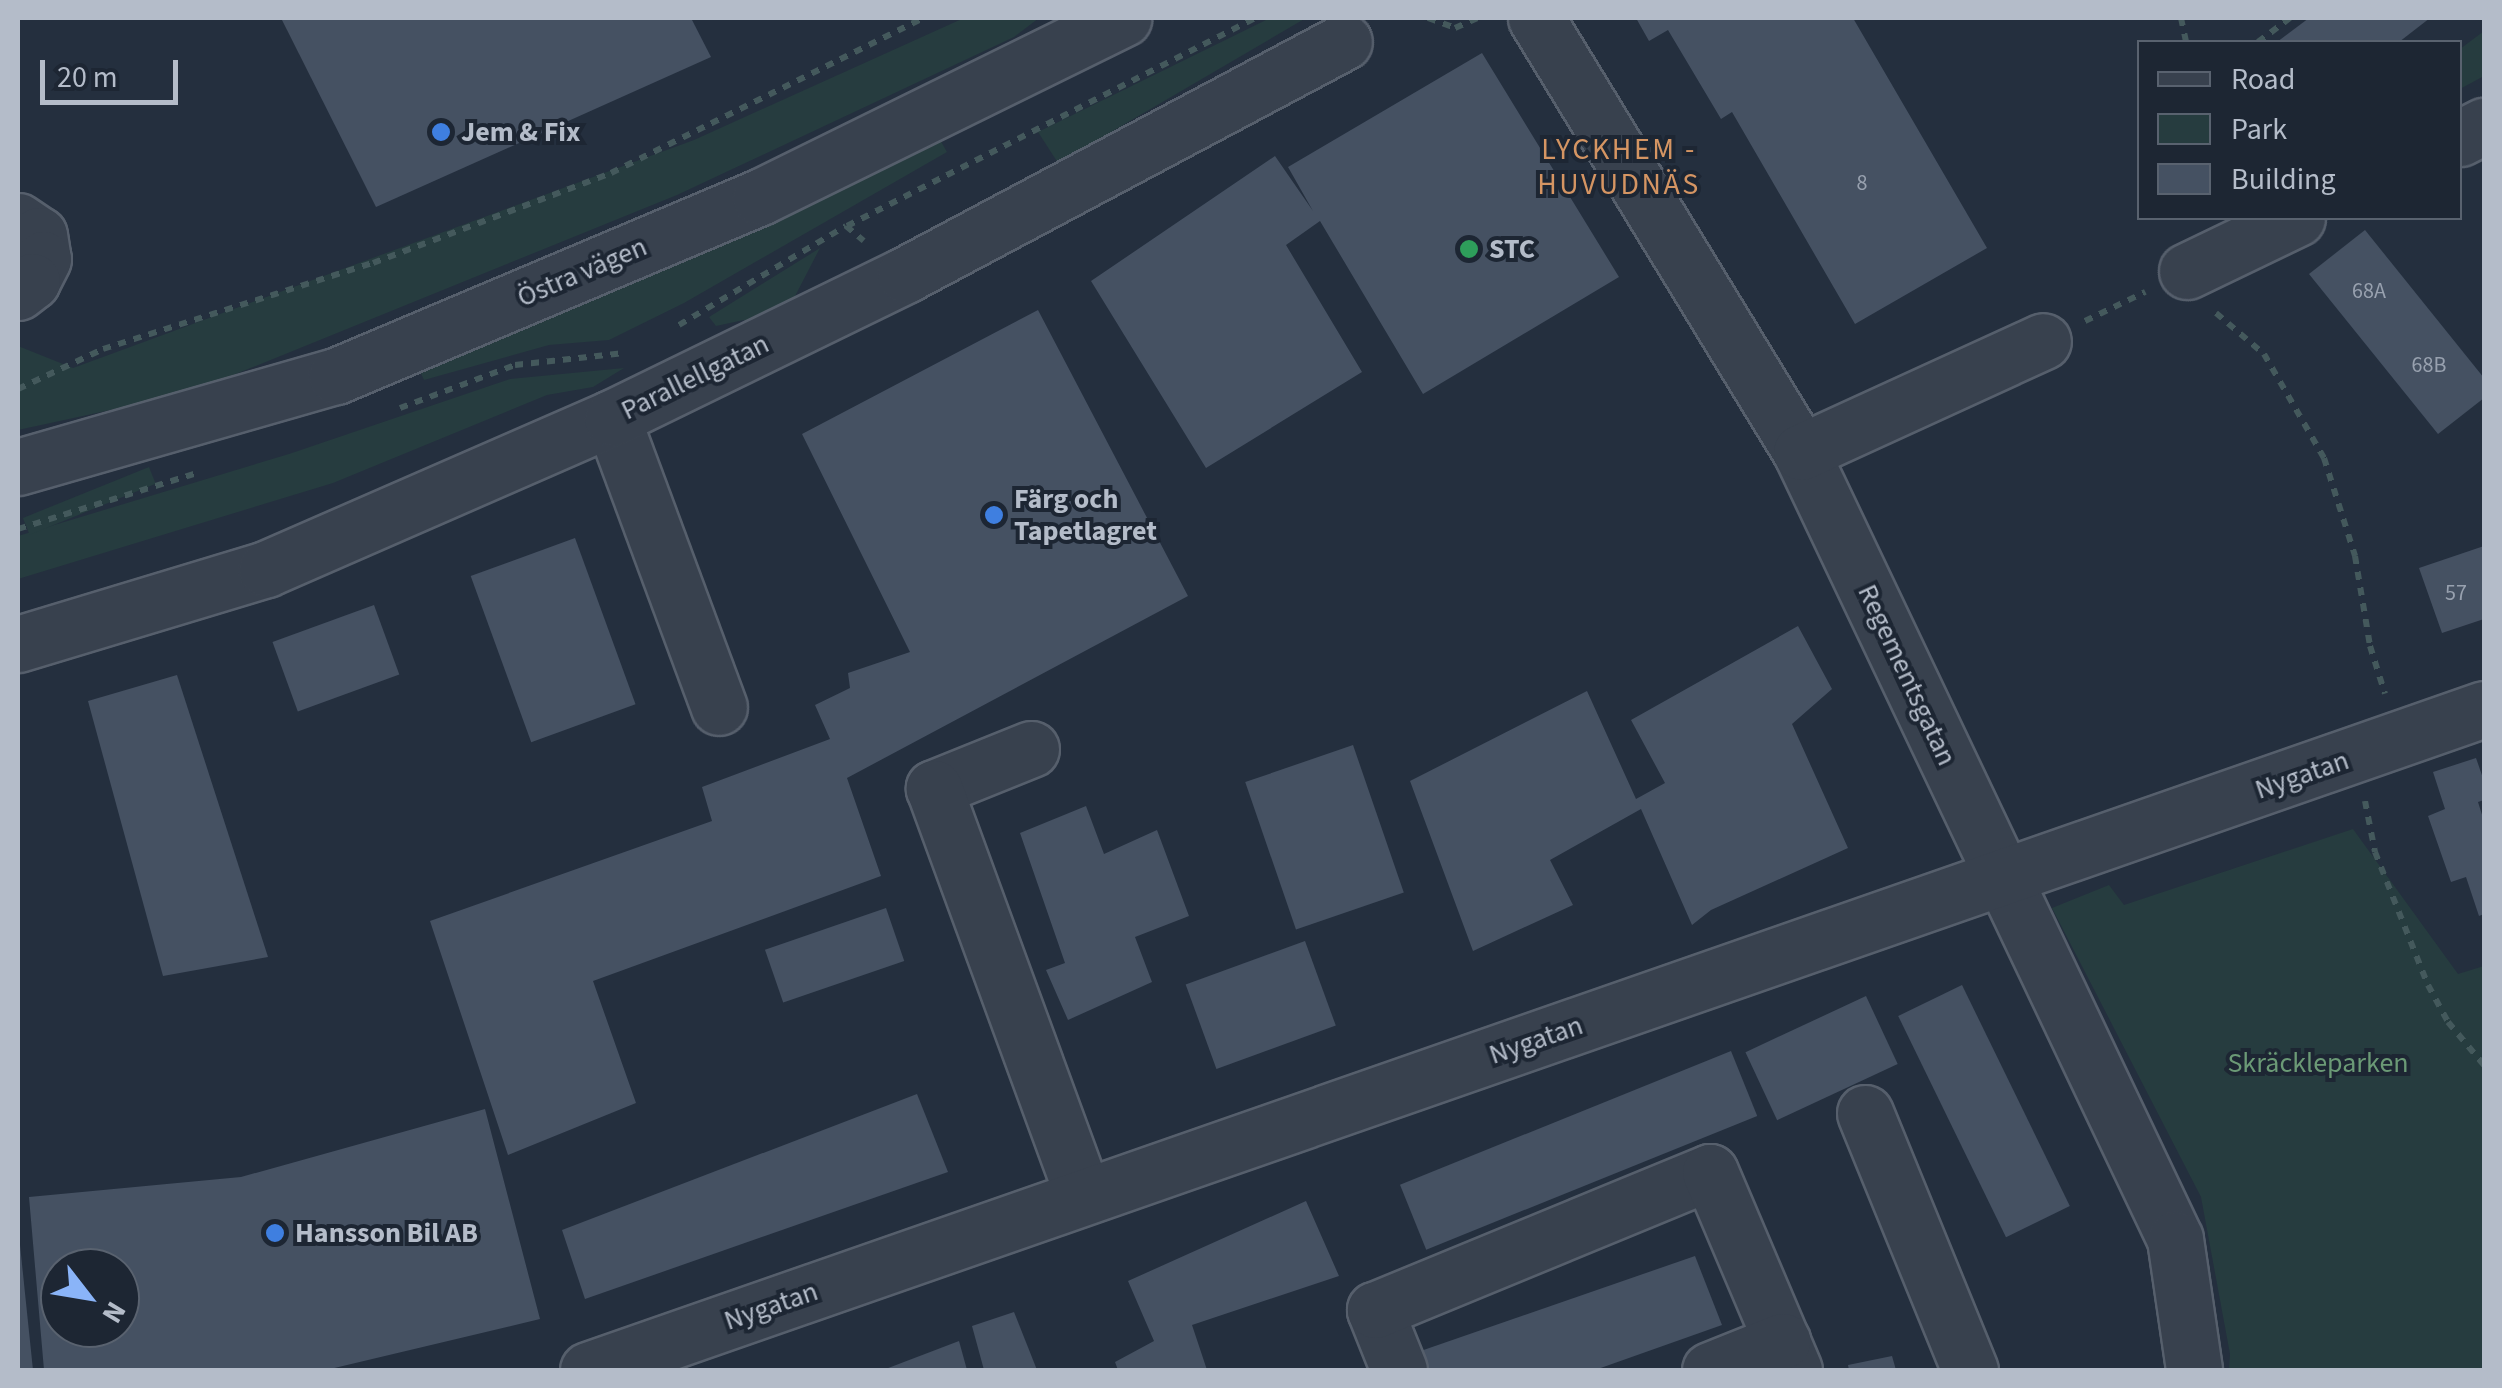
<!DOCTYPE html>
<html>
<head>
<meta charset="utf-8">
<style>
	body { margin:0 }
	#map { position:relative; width:2502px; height:1388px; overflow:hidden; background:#242f3e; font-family:"Source Sans 3",sans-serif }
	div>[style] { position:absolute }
	.green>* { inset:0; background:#263c3f; transform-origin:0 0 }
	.building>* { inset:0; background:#455162; transform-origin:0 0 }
	.path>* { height:6px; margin-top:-3px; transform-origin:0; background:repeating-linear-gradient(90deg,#44595c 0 8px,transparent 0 16px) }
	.roads { filter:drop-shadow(2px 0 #565f6c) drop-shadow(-2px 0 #565f6c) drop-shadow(0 2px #565f6c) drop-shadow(0 -2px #565f6c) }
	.minor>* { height:55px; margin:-27.5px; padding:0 27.5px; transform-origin:27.5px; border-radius:27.5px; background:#38414e }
	.dots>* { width:28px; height:28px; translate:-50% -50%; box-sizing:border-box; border:5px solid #1d2633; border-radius:50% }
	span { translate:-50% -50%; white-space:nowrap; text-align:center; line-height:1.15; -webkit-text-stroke:8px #1d2633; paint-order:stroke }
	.number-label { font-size:22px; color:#98a1af }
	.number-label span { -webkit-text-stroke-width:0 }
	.poi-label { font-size:28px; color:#b4bcc9; font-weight:700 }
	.left { translate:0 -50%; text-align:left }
	.street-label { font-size:28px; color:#b4bcc9 }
	.park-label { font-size:28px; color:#6b9a76 }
	.neighbourhood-label { font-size:30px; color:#d59563; letter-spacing:2.5px }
	.frame { position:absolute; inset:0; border:20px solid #b4bcc9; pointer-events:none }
	.legend { position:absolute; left:2137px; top:40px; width:325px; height:180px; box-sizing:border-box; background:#1d2633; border:2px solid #59626f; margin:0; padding:12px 18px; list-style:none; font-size:30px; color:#b4bcc9 }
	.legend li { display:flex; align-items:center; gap:20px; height:50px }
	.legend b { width:50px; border:2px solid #59626f }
	.north { position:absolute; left:40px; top:1248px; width:100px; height:100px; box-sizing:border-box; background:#1d2633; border:2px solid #59626f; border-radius:50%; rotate:121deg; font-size:28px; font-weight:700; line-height:40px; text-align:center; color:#b4bcc9 }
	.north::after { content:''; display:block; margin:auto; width:35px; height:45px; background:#8ab4f8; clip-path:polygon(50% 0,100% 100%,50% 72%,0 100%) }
	.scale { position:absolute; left:40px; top:60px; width:138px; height:45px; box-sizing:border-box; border:5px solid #b4bcc9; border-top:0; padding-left:12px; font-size:30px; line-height:35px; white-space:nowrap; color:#b4bcc9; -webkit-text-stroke:8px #1d2633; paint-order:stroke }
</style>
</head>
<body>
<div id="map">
	<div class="green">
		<i style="clip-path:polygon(964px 18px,1039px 18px,1014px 37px,677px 195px,189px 393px,18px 430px,18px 346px,73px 368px,694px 140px)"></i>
		<i style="clip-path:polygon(1270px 18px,1306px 18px,1058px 163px,1038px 132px)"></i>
		<i style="clip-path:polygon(2484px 31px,2484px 76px,2460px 89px,2460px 49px)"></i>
		<i style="clip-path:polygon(939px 138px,947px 152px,684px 303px,609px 340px,549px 345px,424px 380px,418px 367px)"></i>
		<i style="clip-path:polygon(820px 248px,779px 327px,755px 344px,744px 320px,716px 326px,709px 317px)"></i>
		<i style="clip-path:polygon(624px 368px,593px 387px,547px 395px,333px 483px,18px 579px,18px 536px,289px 454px,510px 379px)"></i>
		<i style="left:149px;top:467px;width:18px;height:136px;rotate:68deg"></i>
		<i style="clip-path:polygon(2353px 829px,2458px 974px,2484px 966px,2484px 1370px,2229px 1370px,2230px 1354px,2201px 1197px,2052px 908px,2109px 885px,2124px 905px)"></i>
	</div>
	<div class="building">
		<i style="clip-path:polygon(281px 18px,691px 18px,711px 57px,376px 207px)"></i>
		<i style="clip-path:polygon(1636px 18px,1853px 18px,1987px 248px,1855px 324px,1732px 112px,1721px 119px,1668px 30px,1649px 41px)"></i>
		<i style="clip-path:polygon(2309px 18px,2430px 18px,2399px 42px,2277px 42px)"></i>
		<i style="clip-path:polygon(1482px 53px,1619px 277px,1423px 394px,1320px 221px,1286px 245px,1362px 372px,1206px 468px,1091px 281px,1275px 156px,1313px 211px,1288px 167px)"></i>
		<i style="clip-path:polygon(2365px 230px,2484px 378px,2484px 398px,2438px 434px,2309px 274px)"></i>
		<i style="clip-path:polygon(1038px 310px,1188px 596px,847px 778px,881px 876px,593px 981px,636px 1103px,508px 1155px,430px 921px,712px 821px,702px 787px,830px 739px,815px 705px,850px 688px,848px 673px,910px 652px,802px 434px)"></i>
		<i style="left:575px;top:538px;width:177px;height:111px;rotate:70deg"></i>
		<i style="clip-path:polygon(2484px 546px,2484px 619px,2442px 633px,2419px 568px)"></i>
		<i style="left:374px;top:605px;width:74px;height:108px;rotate:70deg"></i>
		<i style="clip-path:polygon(1798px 626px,1832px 689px,1792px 724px,1848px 848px,1711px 910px,1692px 925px,1641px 809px,1550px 860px,1573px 905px,1473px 951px,1410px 781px,1587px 691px,1636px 799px,1665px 783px,1631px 720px)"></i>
		<i style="clip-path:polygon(177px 675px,268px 957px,163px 976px,88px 701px)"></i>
		<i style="left:1353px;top:745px;width:156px;height:114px;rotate:71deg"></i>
		<i style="clip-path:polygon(2476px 758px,2484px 781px,2484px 800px,2478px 802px,2484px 821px,2484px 914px,2479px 916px,2466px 877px,2451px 882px,2428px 816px,2445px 809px,2433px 772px)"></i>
		<i style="clip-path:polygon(1086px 806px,1104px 854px,1157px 830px,1189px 916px,1135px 937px,1152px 982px,1068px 1020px,1046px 970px,1065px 963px,1020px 833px)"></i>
		<i style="left:886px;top:908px;width:56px;height:128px;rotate:71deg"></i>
		<i style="left:1305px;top:941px;width:90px;height:127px;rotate:70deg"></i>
		<i style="left:1962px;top:985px;width:246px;height:71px;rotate:64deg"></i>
		<i style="left:1866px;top:996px;width:75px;height:133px;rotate:65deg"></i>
		<i style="left:1731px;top:1051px;width:70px;height:357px;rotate:68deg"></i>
		<i style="clip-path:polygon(917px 1094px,948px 1172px,585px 1299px,562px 1230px)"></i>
		<i style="clip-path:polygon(evenodd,485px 1109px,540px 1319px,326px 1370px,44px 1370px,29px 1197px,241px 1177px,485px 1109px,60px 1268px,120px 1268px,120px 1328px,60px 1328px,60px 1268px)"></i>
		<i style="clip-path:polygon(1306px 1201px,1339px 1276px,1192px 1325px,1207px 1370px,1118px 1370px,1115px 1362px,1154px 1341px,1128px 1281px)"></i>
		<i style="clip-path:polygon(18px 1245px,20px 1245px,33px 1370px,18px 1370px)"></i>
		<i style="clip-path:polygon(1695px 1256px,1722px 1325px,1595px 1370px,1417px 1370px,1412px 1354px)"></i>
		<i style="clip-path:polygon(1014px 1312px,1037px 1370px,984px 1370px,972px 1326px)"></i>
		<i style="clip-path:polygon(959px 1341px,967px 1370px,883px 1370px)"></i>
		<i style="clip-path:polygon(1892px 1356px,1896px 1370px,1849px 1370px,1848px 1365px)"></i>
	</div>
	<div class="path">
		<i style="left:1428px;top:18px;width:29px;rotate:20deg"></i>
		<i style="left:1455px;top:28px;width:24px;rotate:-24deg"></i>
		<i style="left:2181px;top:18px;width:25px;rotate:78deg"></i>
		<i style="left:2258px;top:42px;width:40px;rotate:-37deg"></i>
		<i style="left:847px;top:226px;width:459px;rotate:-27deg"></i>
		<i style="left:2216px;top:313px;width:63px;rotate:40.5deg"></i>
		<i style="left:2264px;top:354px;width:120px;rotate:60deg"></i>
		<i style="left:2324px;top:458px;width:103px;rotate:72.4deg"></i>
		<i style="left:2355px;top:556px;width:91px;rotate:80.5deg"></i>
		<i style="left:2370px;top:646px;width:50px;rotate:72.6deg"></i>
		<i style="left:2085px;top:321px;width:67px;rotate:-25.8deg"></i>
		<i style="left:679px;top:325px;width:194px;rotate:-30.7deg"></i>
		<i style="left:846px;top:226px;width:23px;rotate:40deg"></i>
		<i style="left:18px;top:389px;width:94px;rotate:-25.2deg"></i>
		<i style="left:103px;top:349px;width:283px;rotate:-17.7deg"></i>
		<i style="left:373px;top:263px;width:254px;rotate:-20.7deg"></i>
		<i style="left:611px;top:173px;width:348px;rotate:-26.4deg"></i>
		<i style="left:400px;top:408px;width:123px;rotate:-20.5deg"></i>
		<i style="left:515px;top:365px;width:110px;rotate:-6.3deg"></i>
		<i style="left:18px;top:529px;width:188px;rotate:-17.4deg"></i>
		<i style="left:2365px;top:801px;width:52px;rotate:78.9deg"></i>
		<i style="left:2375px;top:852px;width:143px;rotate:68.3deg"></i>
		<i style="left:2428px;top:985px;width:42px;rotate:61.6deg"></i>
		<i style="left:2448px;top:1022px;width:56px;rotate:50.1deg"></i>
	</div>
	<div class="roads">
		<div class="minor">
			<i style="left:1536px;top:18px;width:509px;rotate:58.59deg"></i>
			<i style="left:1801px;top:452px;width:871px;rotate:64.58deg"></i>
			<i style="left:2175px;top:1239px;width:132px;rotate:81.7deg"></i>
			<i style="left:2460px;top:138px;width:27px;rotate:-27deg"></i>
			<i style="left:18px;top:221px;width:25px;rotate:34deg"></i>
			<i style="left:39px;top:235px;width:24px;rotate:81deg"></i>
			<i style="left:43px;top:259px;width:25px;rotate:117deg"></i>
			<i style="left:32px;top:281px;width:18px;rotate:142deg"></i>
			<i style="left:2187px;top:271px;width:122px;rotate:-25.7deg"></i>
			<i style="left:612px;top:418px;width:308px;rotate:69.7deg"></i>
			<i style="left:1801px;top:452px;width:266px;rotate:-24.6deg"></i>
			<i style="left:18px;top:467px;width:331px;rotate:-16deg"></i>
			<i style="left:336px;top:376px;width:460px;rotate:-22.9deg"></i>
			<i style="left:760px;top:197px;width:405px;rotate:-26.2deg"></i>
			<i style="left:18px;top:644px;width:259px;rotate:-16.8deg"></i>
			<i style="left:266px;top:569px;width:378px;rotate:-23.6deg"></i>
			<i style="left:612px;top:418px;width:326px;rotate:-26deg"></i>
			<i style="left:905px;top:275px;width:497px;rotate:-28deg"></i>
			<i style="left:1031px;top:749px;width:105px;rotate:158.1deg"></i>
			<i style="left:934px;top:788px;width:434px;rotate:69.9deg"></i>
			<i style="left:1865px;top:1113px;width:278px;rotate:67.8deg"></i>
			<i style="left:588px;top:1370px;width:2008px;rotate:-19.22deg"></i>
			<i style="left:1399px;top:1370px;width:65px;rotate:-111.8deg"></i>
			<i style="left:1375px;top:1310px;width:362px;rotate:-22.4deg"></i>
			<i style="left:1710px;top:1172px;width:215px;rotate:67deg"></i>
			<i style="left:1710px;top:1370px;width:78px;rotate:-21.9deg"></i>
		</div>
	</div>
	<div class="dots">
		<i style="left:441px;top:132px;background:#3f7fe0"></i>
		<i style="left:1469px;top:249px;background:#2e9e5b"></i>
		<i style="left:994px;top:515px;background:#3f7fe0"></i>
		<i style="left:275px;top:1233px;background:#3f7fe0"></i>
	</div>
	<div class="number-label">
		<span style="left:1862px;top:184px">8</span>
		<span style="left:2369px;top:292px">68A</span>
		<span style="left:2429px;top:366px">68B</span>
		<span style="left:2456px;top:594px">57</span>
	</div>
	<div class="poi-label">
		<span class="left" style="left:461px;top:132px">Jem &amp; Fix</span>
		<span class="left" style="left:1489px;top:249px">STC</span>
		<span class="left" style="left:1014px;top:515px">Färg och<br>Tapetlagret</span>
		<span class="left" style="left:295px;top:1233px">Hansson Bil AB</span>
	</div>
	<div class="street-label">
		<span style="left:582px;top:272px;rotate:-23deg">Östra vägen</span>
		<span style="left:695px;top:377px;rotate:-26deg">Parallellgatan</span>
		<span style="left:1907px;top:675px;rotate:65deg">Regementsgatan</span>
		<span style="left:2302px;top:775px;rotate:-19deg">Nygatan</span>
		<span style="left:1536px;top:1040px;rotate:-19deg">Nygatan</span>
		<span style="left:771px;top:1306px;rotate:-19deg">Nygatan</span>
	</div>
	<div class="park-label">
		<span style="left:2318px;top:1063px">Skräckleparken</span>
	</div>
	<div class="neighbourhood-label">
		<span style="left:1619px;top:167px">LYCKHEM -<br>HUVUDNÄS</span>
	</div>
	<div class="frame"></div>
	<ul class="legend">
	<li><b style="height:12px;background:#38414e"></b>Road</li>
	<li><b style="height:28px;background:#263c3f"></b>Park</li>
	<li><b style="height:28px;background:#455162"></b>Building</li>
	</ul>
	<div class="north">N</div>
	<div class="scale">20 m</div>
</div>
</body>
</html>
